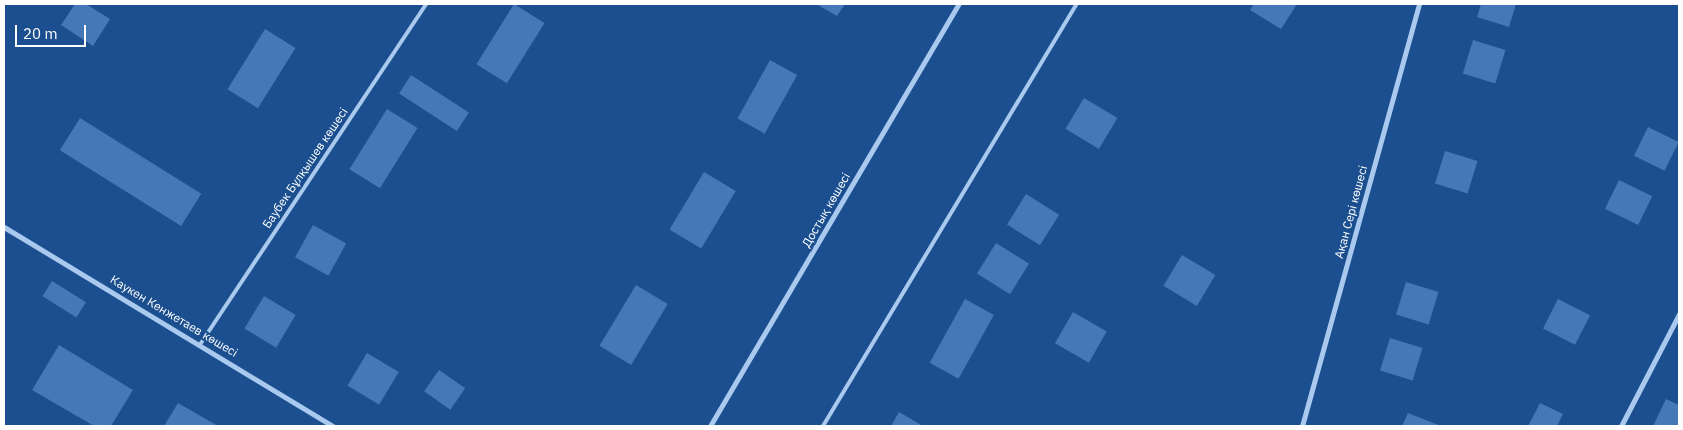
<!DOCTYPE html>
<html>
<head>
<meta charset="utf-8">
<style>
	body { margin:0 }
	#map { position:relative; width:1683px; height:430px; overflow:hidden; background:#1b4f8f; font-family:"IBM Plex Sans",sans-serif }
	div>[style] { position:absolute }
	.building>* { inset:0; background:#4478b7; transform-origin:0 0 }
	.lane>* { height:4px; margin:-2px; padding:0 2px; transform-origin:2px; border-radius:2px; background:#a9c9ee }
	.street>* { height:5px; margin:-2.5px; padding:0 2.5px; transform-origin:2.5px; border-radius:2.5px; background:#a9c9ee }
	span { translate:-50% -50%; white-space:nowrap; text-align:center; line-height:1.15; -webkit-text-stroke:4px #1b4f8f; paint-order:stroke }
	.street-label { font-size:12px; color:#fff }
	.frame { position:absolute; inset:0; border:5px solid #fff; pointer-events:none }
	.scale { position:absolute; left:15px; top:25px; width:71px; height:22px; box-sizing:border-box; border:2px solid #fff; border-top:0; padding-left:6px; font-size:15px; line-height:18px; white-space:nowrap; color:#fff; -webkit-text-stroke:4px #1b4f8f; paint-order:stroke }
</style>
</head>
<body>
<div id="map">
	<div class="building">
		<i style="clip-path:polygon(75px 4px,86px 4px,110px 19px,93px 46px,61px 25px)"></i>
		<i style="left:514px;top:4px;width:36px;height:71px;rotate:32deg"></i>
		<i style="clip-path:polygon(816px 4px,845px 4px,837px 16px)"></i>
		<i style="clip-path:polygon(1254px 4px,1297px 4px,1281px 29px,1250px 10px)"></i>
		<i style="clip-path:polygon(1481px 4px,1516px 4px,1509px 27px,1477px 17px)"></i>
		<i style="left:265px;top:29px;width:36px;height:71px;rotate:32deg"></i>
		<i style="left:1473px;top:40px;width:34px;height:35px;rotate:17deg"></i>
		<i style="left:770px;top:60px;width:31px;height:67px;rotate:29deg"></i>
		<i style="left:411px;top:75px;width:69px;height:22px;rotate:33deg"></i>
		<i style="left:1084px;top:98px;width:39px;height:36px;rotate:31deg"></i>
		<i style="left:387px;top:109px;width:36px;height:71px;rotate:32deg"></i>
		<i style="left:80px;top:118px;width:143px;height:38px;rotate:32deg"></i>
		<i style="left:1648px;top:127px;width:34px;height:32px;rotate:26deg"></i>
		<i style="left:1445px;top:151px;width:34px;height:34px;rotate:17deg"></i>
		<i style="left:704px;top:172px;width:37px;height:67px;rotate:31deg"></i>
		<i style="left:1619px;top:180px;width:37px;height:32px;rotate:26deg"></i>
		<i style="left:1026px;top:194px;width:39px;height:36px;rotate:32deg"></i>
		<i style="left:313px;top:225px;width:38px;height:37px;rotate:29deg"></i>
		<i style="left:996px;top:243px;width:39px;height:36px;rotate:32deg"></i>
		<i style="left:1182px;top:255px;width:39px;height:36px;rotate:31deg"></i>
		<i style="left:52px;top:281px;width:40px;height:18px;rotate:32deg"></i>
		<i style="left:1406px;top:282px;width:34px;height:34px;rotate:17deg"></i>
		<i style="left:636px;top:285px;width:37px;height:71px;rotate:31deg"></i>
		<i style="left:264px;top:296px;width:37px;height:38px;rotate:31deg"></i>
		<i style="left:965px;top:299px;width:33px;height:73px;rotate:29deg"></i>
		<i style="left:1558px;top:299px;width:36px;height:33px;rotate:27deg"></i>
		<i style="left:1073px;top:312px;width:39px;height:36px;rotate:30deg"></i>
		<i style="left:1390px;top:338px;width:34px;height:34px;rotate:17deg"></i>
		<i style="clip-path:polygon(59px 345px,133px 390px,111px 426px,94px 426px,32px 390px)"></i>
		<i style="left:367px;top:353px;width:37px;height:38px;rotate:31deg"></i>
		<i style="left:439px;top:370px;width:32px;height:26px;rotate:35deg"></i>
		<i style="clip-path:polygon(1666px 399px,1679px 405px,1679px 426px,1653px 426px)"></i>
		<i style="clip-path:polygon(178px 403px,218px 426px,164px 426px)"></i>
		<i style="clip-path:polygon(1540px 403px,1563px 414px,1557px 426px,1528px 426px)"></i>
		<i style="clip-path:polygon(899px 412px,923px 426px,891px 426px)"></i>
		<i style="clip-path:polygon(1408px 413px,1441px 426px,1402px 426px)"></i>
	</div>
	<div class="lane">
		<i style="left:201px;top:343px;width:407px;rotate:-56.4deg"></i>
		<i style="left:823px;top:426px;width:493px;rotate:-59deg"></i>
	</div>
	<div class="street">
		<i style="left:4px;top:227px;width:385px;rotate:31.2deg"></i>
		<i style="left:710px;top:426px;width:490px;rotate:-59.5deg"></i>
		<i style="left:1302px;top:426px;width:438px;rotate:-74.5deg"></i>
		<i style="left:1621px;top:426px;width:126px;rotate:-62.6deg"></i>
	</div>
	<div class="street-label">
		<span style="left:305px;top:168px;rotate:-56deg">Баубек Бұлқышев көшесі</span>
		<span style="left:826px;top:210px;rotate:-60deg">Достық көшесі</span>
		<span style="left:1351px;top:212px;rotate:-75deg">Ақан Сері көшесі</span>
		<span style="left:174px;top:316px;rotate:31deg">Каукен Кенжетаев көшесі</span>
	</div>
	<div class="frame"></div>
	<div class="scale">20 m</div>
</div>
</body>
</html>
